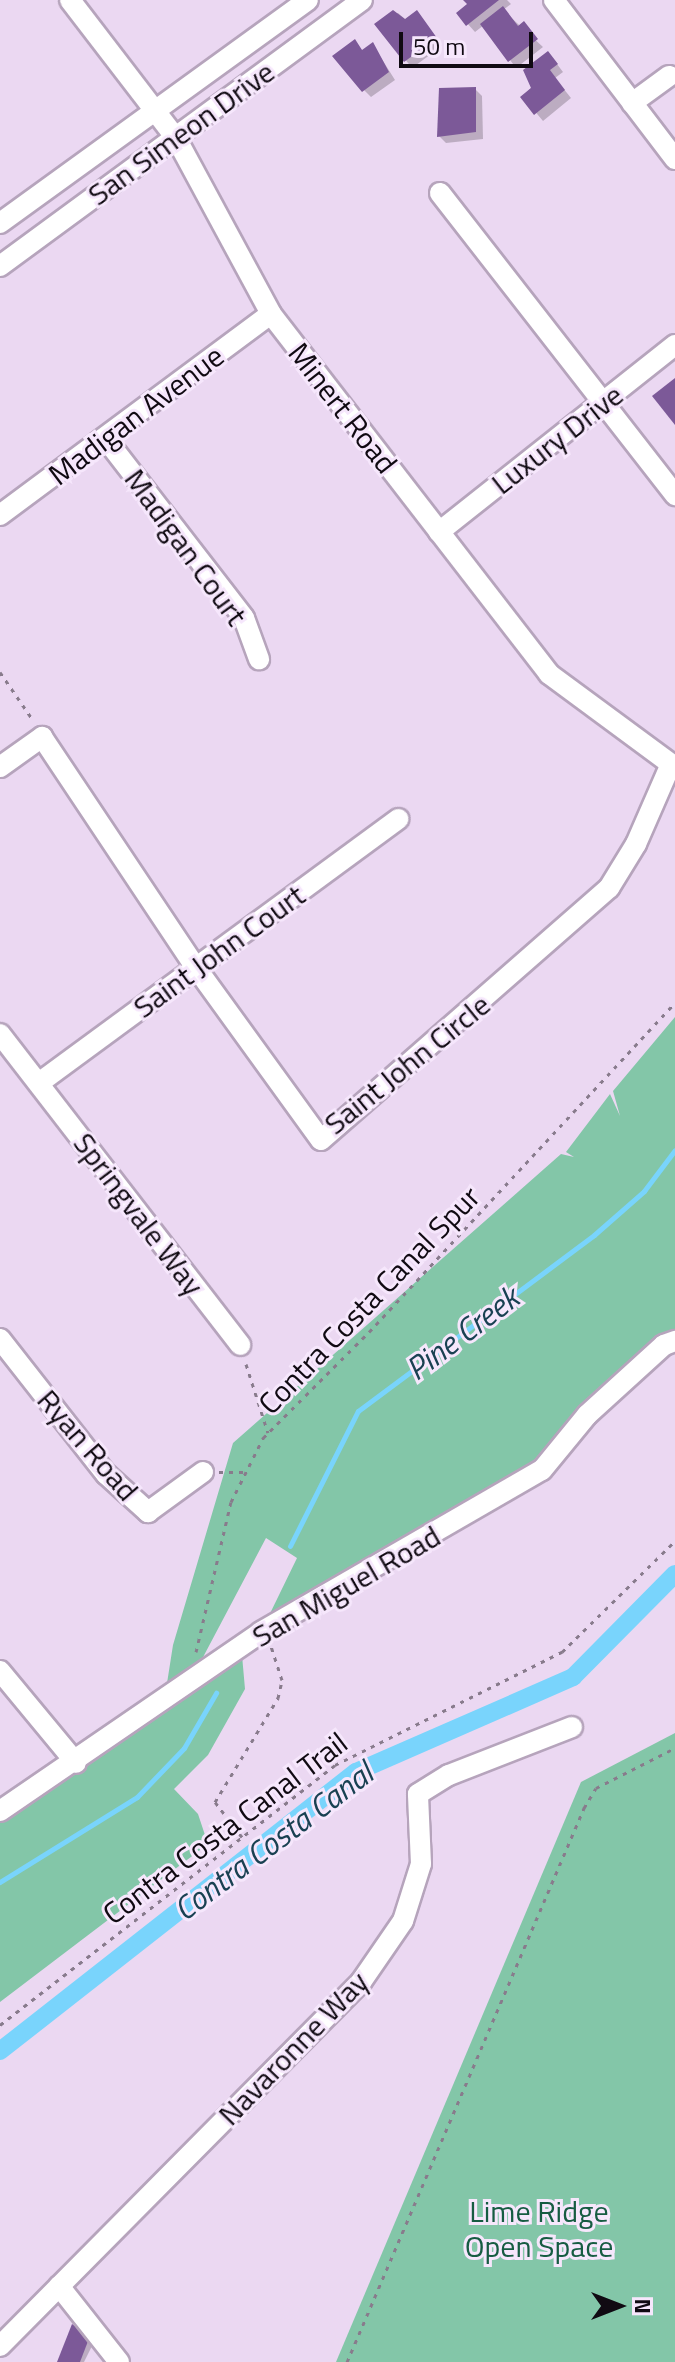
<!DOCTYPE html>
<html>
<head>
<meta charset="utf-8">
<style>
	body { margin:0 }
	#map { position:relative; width:675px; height:2362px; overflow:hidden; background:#ebd8f2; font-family:"Titillium Web",sans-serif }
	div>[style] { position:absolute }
	.green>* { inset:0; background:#83c6a8 }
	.shadow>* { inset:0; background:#0003 }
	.stream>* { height:5px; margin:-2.5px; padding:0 2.5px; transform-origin:2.5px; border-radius:2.5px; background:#79d4fc }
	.canal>* { height:18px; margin:-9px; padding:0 9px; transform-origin:9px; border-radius:9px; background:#79d4fc }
	.building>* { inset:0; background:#7c5998 }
	.path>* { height:3px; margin-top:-1.5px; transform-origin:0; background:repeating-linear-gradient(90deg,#887b8c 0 4px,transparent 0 10px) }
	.roads { filter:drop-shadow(2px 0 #b6a4bc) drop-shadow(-2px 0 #b6a4bc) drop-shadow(0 2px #b6a4bc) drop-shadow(0 -2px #b6a4bc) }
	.minor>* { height:20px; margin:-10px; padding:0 10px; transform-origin:10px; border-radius:10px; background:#fff }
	span { translate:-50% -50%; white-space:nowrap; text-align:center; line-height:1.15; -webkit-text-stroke:6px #f6e7fc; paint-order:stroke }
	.street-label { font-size:30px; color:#100a12 }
	.park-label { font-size:30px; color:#165c42 }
	.water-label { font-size:32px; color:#194152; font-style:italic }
	.north { position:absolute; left:579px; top:2266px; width:80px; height:80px; -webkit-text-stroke:6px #f6e7fc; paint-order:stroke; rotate:90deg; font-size:22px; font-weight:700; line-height:32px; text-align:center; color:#100a12 }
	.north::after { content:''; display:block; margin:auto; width:28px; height:36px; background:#100a12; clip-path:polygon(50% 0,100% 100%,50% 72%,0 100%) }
	.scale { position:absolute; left:399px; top:32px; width:134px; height:36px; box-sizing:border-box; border:4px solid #100a12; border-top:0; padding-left:10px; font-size:24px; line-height:28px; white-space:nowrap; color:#100a12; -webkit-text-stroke:6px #f6e7fc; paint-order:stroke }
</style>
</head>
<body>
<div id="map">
	<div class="green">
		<i style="clip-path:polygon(675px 1017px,675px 1344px,542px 1470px,261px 1632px,297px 1558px,266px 1538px,192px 1678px,241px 1644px,245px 1689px,208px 1755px,174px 1789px,198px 1814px,208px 1844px,0 2002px,0 1811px,165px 1696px,173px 1645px,233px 1443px,561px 1154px,574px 1157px,566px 1152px,610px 1094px,620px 1116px,613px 1091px)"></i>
		<i style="clip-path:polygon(675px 1733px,675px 2362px,336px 2362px,581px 1782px)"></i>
	</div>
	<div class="shadow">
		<i style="clip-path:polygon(466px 0,507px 0,511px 4px,503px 10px,543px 47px,516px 68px,484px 25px,475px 32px,458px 13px,469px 5px)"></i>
		<i style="clip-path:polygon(398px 13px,406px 20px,423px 20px,442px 46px,412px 68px,377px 24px)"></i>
		<i style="clip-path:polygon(354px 42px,364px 52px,373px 45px,395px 80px,371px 97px,364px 90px)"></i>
		<i style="clip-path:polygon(554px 60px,563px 72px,555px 78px,571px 98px,543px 121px,523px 97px)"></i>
		<i style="clip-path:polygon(475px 89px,482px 96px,483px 139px,446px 143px,439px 136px)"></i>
		<i style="clip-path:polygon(73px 2327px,94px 2342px,84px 2362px,59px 2362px)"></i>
	</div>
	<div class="stream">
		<i style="left:290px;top:1546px;width:151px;rotate:-63.3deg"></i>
		<i style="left:358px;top:1411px;width:294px;rotate:-36.7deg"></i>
		<i style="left:594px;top:1235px;width:67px;rotate:-41.3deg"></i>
		<i style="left:644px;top:1191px;width:51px;rotate:-52.9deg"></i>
		<i style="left:0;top:1882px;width:161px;rotate:-31.8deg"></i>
		<i style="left:137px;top:1797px;width:68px;rotate:-46.2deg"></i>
		<i style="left:184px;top:1748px;width:64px;rotate:-59.8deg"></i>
	</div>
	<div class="canal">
		<i style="left:0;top:2051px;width:452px;rotate:-38.1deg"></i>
		<i style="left:356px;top:1772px;width:237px;rotate:-23.6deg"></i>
		<i style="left:573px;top:1677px;width:145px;rotate:-45.3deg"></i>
	</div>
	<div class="building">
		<i style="clip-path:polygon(463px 0,499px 0,466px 26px,456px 13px,467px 4px)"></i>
		<i style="clip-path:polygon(503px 6px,518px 26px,524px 21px,538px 39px,508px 62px,480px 24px)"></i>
		<i style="clip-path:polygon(393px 10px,405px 19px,417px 10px,437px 38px,404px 62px,374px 24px)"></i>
		<i style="clip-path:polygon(355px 39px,362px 50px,373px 42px,389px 72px,362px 92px,332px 56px)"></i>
		<i style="clip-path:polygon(548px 51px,558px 64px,550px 70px,565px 90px,534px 115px,520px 97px,531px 88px,523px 70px)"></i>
		<i style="clip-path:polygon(476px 87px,476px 132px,437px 137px,439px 88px)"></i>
		<i style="clip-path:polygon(675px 378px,675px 425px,652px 396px)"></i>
		<i style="clip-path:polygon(72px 2324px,90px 2336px,80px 2362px,57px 2362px)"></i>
	</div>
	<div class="path">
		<i style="left:0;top:672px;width:58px;rotate:55.5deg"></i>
		<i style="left:246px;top:1364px;width:72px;rotate:72.3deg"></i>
		<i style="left:219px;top:1472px;width:25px"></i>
		<i style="left:196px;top:1652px;width:154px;rotate:-76.9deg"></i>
		<i style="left:231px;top:1502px;width:72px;rotate:-63.4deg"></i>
		<i style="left:263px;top:1438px;width:150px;rotate:-45deg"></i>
		<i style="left:369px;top:1332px;width:449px;rotate:-47.1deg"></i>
		<i style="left:242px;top:1837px;width:44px;rotate:-127.6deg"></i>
		<i style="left:215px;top:1802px;width:122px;rotate:-58.8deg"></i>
		<i style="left:278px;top:1698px;width:18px;rotate:-77deg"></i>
		<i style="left:282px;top:1680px;width:36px;rotate:-108deg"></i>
		<i style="left:0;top:2025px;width:424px;rotate:-37.8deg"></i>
		<i style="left:335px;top:1765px;width:254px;rotate:-26.5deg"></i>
		<i style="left:562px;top:1652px;width:158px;rotate:-44.5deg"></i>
		<i style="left:347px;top:2362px;width:603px;rotate:-66.84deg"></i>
		<i style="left:584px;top:1808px;width:23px;rotate:-59deg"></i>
		<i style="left:596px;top:1788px;width:89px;rotate:-26.9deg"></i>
	</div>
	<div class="roads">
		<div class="minor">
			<i style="left:70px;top:0;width:174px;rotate:52.5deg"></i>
			<i style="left:176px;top:138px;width:200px;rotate:61.6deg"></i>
			<i style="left:271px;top:314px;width:455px;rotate:52.3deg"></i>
			<i style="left:549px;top:674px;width:157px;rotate:36.4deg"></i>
			<i style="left:554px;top:0;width:200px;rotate:52.7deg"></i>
			<i style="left:632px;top:103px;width:46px;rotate:-36.1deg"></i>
			<i style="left:440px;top:193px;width:383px;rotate:52.1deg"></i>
			<i style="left:0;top:223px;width:380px;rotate:-35.9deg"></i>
			<i style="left:0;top:266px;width:449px;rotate:-36.3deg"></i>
			<i style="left:105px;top:438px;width:227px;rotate:52.3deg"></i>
			<i style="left:244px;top:618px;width:44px;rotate:69.9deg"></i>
			<i style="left:0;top:515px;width:337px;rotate:-36.6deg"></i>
			<i style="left:439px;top:532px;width:301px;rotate:-38.4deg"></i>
			<i style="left:0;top:767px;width:52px;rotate:-35.5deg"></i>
			<i style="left:42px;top:737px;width:279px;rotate:56.3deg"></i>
			<i style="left:197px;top:969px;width:211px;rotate:54.1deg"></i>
			<i style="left:321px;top:1140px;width:383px;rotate:-41.2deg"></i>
			<i style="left:609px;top:888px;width:52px;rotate:-58.5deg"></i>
			<i style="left:636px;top:844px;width:87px;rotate:-66.4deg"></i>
			<i style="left:0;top:1034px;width:393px;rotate:52.3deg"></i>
			<i style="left:39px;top:1083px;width:446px;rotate:-36.3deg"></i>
			<i style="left:0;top:1339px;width:172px;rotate:51.9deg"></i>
			<i style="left:106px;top:1474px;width:57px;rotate:42.1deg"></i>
			<i style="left:148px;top:1512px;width:68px;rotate:-36deg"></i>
			<i style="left:0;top:1671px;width:119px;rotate:50.4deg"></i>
			<i style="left:0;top:1811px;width:316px;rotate:-34.4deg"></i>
			<i style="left:261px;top:1632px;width:324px;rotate:-30deg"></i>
			<i style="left:542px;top:1470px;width:71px;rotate:-50.7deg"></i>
			<i style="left:587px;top:1415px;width:104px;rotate:-42.3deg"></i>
			<i style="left:664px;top:1345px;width:12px;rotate:-20deg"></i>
			<i style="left:59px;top:2286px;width:97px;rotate:51.7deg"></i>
			<i style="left:0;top:2346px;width:513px;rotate:-45.24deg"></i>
			<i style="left:361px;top:1982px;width:74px;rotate:-55.5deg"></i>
			<i style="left:403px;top:1921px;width:60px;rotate:-72.5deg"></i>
			<i style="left:421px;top:1864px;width:70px;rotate:-92.5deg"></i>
			<i style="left:418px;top:1794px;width:36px;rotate:-32deg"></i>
			<i style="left:449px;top:1775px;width:132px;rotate:-21.3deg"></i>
		</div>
	</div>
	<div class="street-label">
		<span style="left:181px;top:133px;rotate:-36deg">San Simeon Drive</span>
		<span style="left:343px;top:408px;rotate:52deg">Minert Road</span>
		<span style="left:136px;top:415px;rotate:-37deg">Madigan Avenue</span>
		<span style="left:557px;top:439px;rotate:-38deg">Luxury Drive</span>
		<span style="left:186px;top:547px;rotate:54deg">Madigan Court</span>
		<span style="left:219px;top:951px;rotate:-36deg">Saint John Court</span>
		<span style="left:407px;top:1064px;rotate:-39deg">Saint John Circle</span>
		<span style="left:139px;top:1214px;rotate:53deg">Springvale Way</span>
		<span style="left:369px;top:1300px;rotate:-46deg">Contra Costa Canal Spur</span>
		<span style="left:88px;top:1445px;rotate:49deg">Ryan Road</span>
		<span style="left:346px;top:1586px;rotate:-30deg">San Miguel Road</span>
		<span style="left:225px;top:1828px;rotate:-37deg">Contra Costa Canal Trail</span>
		<span style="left:293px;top:2048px;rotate:-46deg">Navaronne Way</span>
	</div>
	<div class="park-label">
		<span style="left:539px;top:2228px">Lime Ridge<br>Open Space</span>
	</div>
	<div class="water-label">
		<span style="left:462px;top:1333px;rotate:-37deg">Pine Creek</span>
		<span style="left:273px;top:1841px;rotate:-37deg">Contra Costa Canal</span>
	</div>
	<div class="north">N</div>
	<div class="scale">50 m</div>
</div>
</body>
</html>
